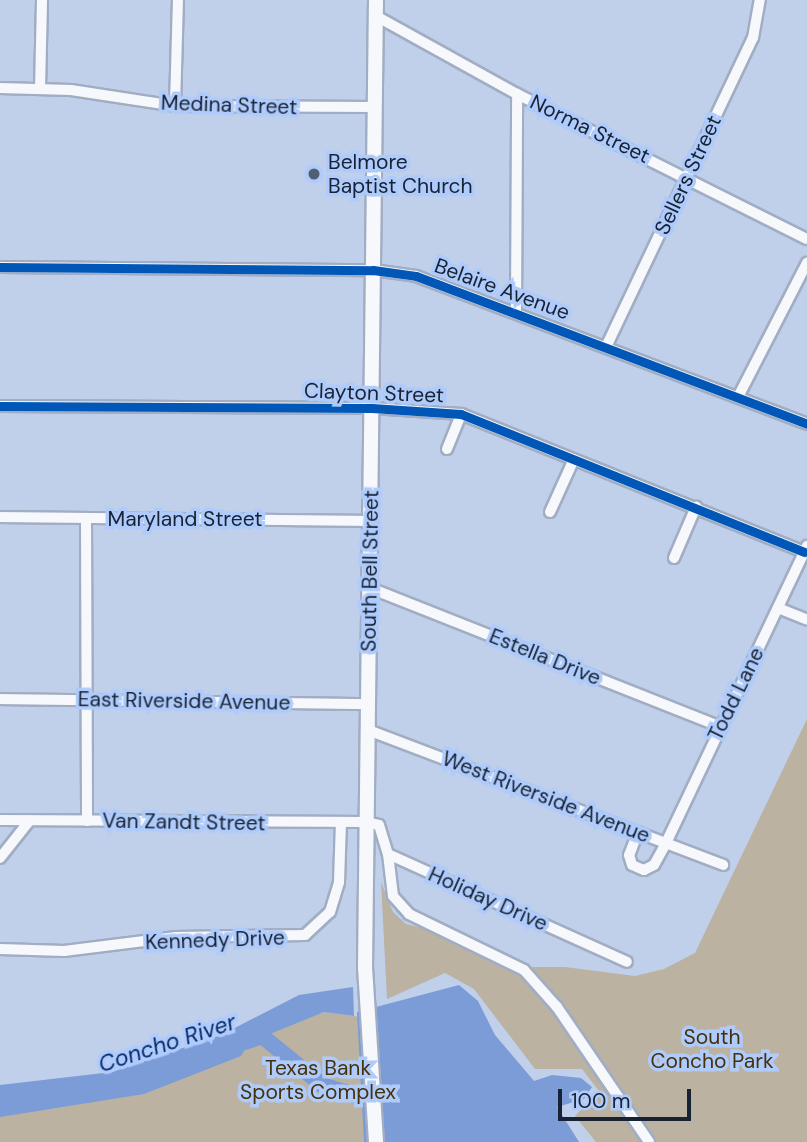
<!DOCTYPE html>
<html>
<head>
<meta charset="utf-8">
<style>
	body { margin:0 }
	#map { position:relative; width:807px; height:1142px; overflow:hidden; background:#c0cfea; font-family:"DM Sans",sans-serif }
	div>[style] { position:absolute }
	.green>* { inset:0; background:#bbb2a2 }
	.water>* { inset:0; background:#7b9cd6 }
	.river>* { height:16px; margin:-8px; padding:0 8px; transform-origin:8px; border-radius:8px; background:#7b9cd6 }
	.roads { filter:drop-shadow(2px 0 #a1adc2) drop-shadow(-2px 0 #a1adc2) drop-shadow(0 2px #a1adc2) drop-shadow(0 -2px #a1adc2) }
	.street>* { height:10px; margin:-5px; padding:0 5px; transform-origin:5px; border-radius:5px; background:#f6f8fc }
	.secondary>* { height:14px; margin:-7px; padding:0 7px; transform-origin:7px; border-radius:7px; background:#f6f8fc }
	.cycleway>* { height:9px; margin:-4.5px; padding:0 4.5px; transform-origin:4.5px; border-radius:4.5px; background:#0057b8 }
	.dots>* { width:19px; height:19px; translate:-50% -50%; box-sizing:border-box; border:4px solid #afcbfb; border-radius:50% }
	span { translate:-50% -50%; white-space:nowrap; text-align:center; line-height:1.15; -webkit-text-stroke:7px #afcbfb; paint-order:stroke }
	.street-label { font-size:21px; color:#172233 }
	.poi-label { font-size:21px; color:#172233 }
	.left { translate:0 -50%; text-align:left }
	.park-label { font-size:21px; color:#44310a }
	.water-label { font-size:23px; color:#072b6b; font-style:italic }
	.scale { position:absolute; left:558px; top:1089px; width:133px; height:32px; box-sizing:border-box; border:4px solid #172233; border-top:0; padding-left:9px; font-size:21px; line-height:24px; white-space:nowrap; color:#172233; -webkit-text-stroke:5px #afcbfb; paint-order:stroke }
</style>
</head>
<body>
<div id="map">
	<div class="green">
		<i style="clip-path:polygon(807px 719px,807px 1142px,596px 1142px,575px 1116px,599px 1091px,582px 1069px,535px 1069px,474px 989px,445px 973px,387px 999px,381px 882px,393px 912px,406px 924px,431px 930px,505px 967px,565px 967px,635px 976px,664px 969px,695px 953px)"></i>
		<i style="clip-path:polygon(325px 1012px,381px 1020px,385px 1142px,0 1142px,0 1109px)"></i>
	</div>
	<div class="water">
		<i style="clip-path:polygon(459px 985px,478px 1001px,495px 1035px,534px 1081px,552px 1075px,581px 1078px,592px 1087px,584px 1099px,557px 1107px,579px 1142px,364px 1142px,357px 1012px)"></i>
		<i style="clip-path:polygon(353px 987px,354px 1016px,324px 1012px,250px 1042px,241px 1056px,144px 1094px,0 1117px,0 1085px,112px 1072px,221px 1035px,299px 995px)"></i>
	</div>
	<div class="river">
		<i style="left:245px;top:1042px;width:18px;rotate:-19deg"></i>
		<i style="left:262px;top:1036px;width:77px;rotate:39.2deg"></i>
		<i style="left:322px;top:1085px;width:61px;rotate:17.2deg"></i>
	</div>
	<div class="roads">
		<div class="street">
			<i style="left:376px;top:16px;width:161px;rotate:29deg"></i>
			<i style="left:517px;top:94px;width:324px;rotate:26.6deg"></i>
			<i style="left:0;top:88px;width:71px;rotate:1.6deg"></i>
			<i style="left:71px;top:90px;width:105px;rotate:8.7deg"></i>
			<i style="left:175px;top:106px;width:200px;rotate:0.3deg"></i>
			<i style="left:40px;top:89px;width:89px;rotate:-88.7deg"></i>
			<i style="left:175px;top:106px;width:106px;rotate:-88.4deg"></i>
			<i style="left:0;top:267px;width:373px;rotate:0.5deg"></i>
			<i style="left:373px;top:270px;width:43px;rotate:7.9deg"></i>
			<i style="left:416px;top:276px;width:418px;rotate:20.7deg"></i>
			<i style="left:516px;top:312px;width:218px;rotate:-89.7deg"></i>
			<i style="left:606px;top:347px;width:342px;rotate:-64.6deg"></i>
			<i style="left:753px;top:38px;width:39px;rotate:-80deg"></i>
			<i style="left:738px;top:397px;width:151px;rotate:-62.8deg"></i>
			<i style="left:0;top:406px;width:372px;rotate:0.3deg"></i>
			<i style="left:372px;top:408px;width:89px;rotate:3.9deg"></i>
			<i style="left:461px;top:414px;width:370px;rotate:21.9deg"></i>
			<i style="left:447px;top:449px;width:38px;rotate:-68deg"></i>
			<i style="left:550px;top:512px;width:58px;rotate:-65.6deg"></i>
			<i style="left:0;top:517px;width:370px;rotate:0.6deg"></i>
			<i style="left:86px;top:519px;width:302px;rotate:89.8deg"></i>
			<i style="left:674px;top:558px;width:56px;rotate:-66.7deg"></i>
			<i style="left:370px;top:588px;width:378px;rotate:21.6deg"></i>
			<i style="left:778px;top:608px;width:31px;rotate:22deg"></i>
			<i style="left:0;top:699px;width:368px;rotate:0.8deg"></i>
			<i style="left:368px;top:730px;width:380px;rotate:20.8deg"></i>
			<i style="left:0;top:820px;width:367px;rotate:0.3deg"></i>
			<i style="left:367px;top:822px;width:12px;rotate:14deg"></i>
			<i style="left:379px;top:825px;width:30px;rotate:73deg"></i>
			<i style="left:388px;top:854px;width:262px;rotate:24.3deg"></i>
			<i style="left:638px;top:832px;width:25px;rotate:111deg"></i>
			<i style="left:629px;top:855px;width:10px;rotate:73deg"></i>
			<i style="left:632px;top:865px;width:13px;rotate:23deg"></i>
			<i style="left:644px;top:870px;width:11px;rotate:-27deg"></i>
			<i style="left:654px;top:865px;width:25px;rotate:-61deg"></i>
			<i style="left:666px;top:843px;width:329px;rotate:-64.6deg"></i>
			<i style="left:388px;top:854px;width:42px;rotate:83.2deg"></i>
			<i style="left:393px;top:896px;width:24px;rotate:48deg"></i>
			<i style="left:409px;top:914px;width:128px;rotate:26deg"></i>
			<i style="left:524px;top:970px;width:50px;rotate:48.3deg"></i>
			<i style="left:557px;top:1007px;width:163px;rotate:55.7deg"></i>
			<i style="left:0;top:858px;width:48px;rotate:-51.7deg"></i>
			<i style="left:0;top:949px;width:64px;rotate:1.8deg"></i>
			<i style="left:64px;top:951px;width:113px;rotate:-7.1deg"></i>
			<i style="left:176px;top:937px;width:129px;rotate:-0.9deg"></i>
			<i style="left:305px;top:935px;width:34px;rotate:-43deg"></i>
			<i style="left:330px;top:912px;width:31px;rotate:-73deg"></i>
			<i style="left:339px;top:882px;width:59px;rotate:-88.1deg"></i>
		</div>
		<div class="secondary">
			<i style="left:376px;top:1142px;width:174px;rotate:-93.6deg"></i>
			<i style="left:365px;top:968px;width:968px;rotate:-89.35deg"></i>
		</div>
	</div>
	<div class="cycleway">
		<i style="left:0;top:267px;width:373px;rotate:0.5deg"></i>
		<i style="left:373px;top:270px;width:43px;rotate:7.9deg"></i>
		<i style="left:416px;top:276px;width:418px;rotate:20.7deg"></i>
		<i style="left:0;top:406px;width:372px;rotate:0.3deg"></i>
		<i style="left:372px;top:408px;width:89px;rotate:3.9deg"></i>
		<i style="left:461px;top:414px;width:370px;rotate:21.9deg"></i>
	</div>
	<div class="dots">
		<i style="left:314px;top:174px;background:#525f73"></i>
	</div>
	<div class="street-label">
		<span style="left:229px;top:105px;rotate:2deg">Medina Street</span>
		<span style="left:590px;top:129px;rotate:26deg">Norma Street</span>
		<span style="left:688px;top:175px;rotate:-65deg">Sellers Street</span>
		<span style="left:502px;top:289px;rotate:20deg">Belaire Avenue</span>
		<span style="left:374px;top:393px;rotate:2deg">Clayton Street</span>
		<span style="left:185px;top:519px">Maryland Street</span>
		<span style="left:370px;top:571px;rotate:-89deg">South Bell Street</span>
		<span style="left:545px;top:657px;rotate:22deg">Estella Drive</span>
		<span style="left:736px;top:694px;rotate:-64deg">Todd Lane</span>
		<span style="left:184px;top:701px;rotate:1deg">East Riverside Avenue</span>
		<span style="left:546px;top:797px;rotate:21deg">West Riverside Avenue</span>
		<span style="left:184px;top:822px;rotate:1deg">Van Zandt Street</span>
		<span style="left:488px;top:899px;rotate:24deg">Holiday Drive</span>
		<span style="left:215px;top:940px;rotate:-2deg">Kennedy Drive</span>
	</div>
	<div class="poi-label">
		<span class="left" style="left:328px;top:174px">Belmore<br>Baptist Church</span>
	</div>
	<div class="park-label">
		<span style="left:712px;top:1049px">South<br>Concho Park</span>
		<span style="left:318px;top:1080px">Texas Bank<br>Sports Complex</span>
	</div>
	<div class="water-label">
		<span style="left:167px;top:1043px;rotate:-18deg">Concho River</span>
	</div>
	<div class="scale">100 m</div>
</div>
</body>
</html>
